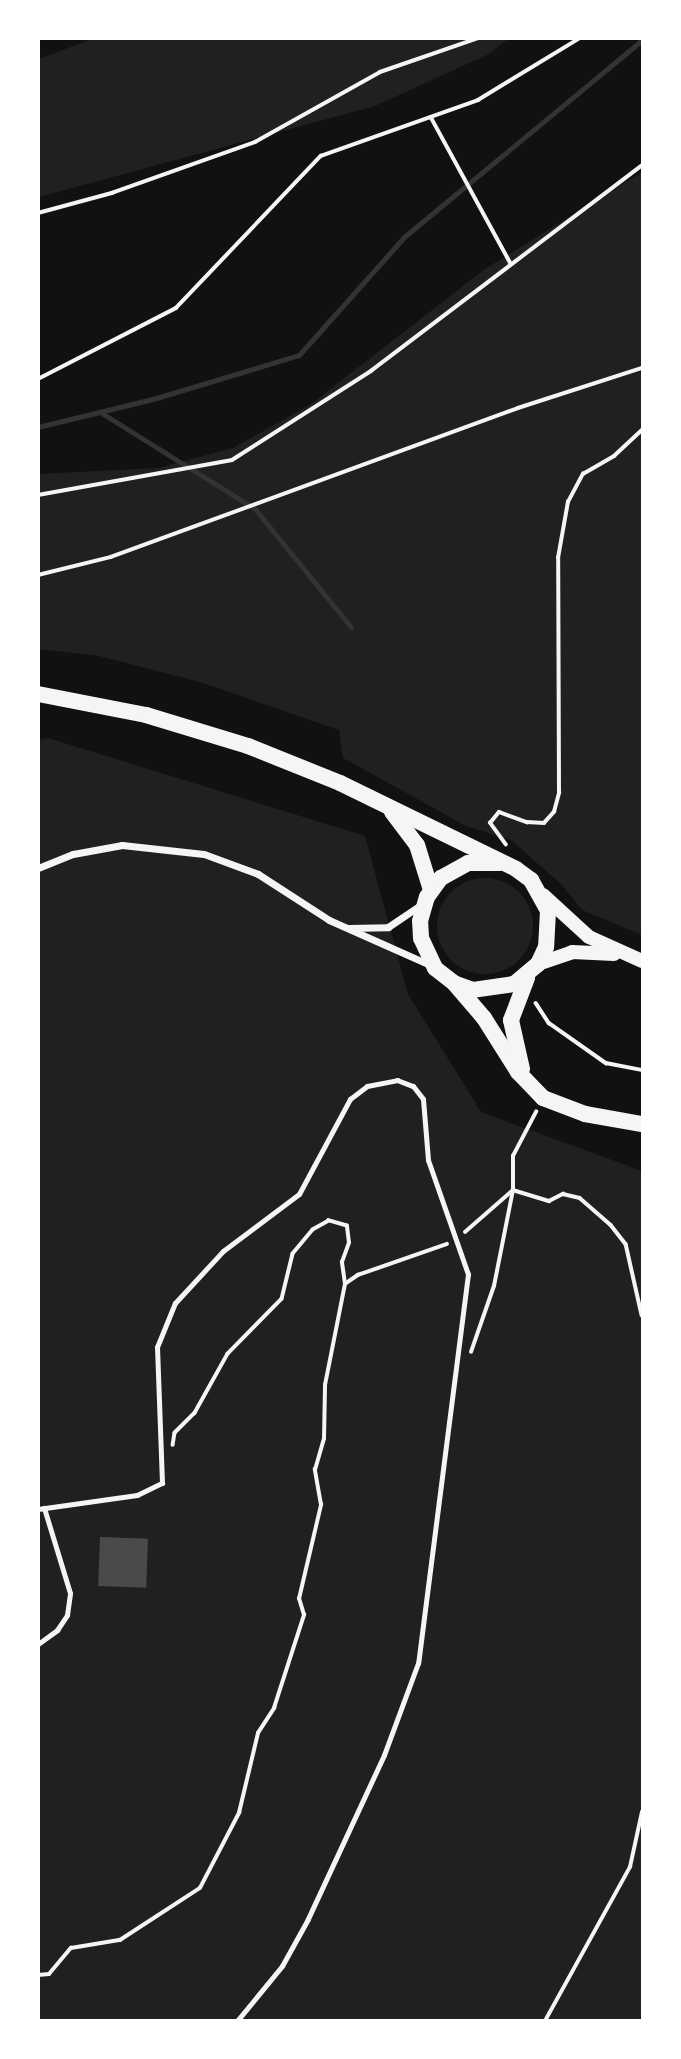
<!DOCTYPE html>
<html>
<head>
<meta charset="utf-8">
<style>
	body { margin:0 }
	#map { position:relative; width:681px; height:2059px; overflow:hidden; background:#111; font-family:"Asap Condensed",sans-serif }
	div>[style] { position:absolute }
	.green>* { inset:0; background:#202020 }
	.round { border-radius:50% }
	.stream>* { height:5px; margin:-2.5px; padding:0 2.5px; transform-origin:2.5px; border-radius:2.5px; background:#333 }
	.building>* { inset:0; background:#4a4a4a; transform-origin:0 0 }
	.path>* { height:3.5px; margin:-1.75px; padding:0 1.75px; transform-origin:1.75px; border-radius:1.75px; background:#f5f5f5 }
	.service>* { height:5px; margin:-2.5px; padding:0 2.5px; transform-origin:2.5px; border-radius:2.5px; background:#f5f5f5 }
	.minor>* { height:7px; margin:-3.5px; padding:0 3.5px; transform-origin:3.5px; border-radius:3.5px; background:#f5f5f5 }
	.secondary>* { height:14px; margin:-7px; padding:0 7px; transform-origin:7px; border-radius:7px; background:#f5f5f5 }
	.primary>* { height:16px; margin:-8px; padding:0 8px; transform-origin:8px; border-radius:8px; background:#f5f5f5 }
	span { translate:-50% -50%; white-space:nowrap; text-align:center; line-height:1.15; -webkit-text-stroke:5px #fff; paint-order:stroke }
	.frame { position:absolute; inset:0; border:40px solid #fff; pointer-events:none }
</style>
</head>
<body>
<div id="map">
	<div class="green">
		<i style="clip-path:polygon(92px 39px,508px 39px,489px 54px,375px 106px,39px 197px,39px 59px)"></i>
		<i style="clip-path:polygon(642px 172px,642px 935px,582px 910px,561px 884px,511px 840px,466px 826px,343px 758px,339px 730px,200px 682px,99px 656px,39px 649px,39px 474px,158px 468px,233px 448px,311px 404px,485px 269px)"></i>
		<i style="clip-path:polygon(48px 738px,365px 836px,408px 994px,481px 1112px,642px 1171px,642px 2020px,39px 2021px,38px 740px)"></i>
		<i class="round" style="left:437px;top:878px;width:96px;height:96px"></i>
	</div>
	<div class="stream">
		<i style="left:100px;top:412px;width:183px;rotate:32deg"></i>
		<i style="left:255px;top:509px;width:152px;rotate:50.9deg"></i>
		<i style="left:38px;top:427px;width:118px;rotate:-13.7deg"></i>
		<i style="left:153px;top:399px;width:152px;rotate:-16.8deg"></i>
		<i style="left:299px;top:355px;width:158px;rotate:-48.3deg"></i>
		<i style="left:404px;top:237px;width:309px;rotate:-39.6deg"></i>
	</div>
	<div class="building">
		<i style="left:100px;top:1537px;width:48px;height:49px;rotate:2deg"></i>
	</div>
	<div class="path">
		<i style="left:431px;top:117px;width:167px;rotate:61.4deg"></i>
		<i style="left:38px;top:213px;width:77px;rotate:-15.1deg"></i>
		<i style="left:112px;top:193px;width:152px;rotate:-19.6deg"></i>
		<i style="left:255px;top:142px;width:143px;rotate:-29.2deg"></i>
		<i style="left:380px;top:72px;width:104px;rotate:-19.1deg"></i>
		<i style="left:38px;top:379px;width:155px;rotate:-27.2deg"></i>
		<i style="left:176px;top:308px;width:210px;rotate:-46.4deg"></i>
		<i style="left:321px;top:156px;width:167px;rotate:-19.6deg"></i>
		<i style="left:478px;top:100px;width:119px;rotate:-31.3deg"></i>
		<i style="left:38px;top:495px;width:197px;rotate:-10.2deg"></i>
		<i style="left:232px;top:460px;width:165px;rotate:-32.6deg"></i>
		<i style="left:371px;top:371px;width:340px;rotate:-37.2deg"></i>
		<i style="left:38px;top:575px;width:75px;rotate:-13.9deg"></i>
		<i style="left:111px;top:557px;width:433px;rotate:-20.1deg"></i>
		<i style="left:518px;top:408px;width:130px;rotate:-17.9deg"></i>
		<i style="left:506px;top:845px;width:27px;rotate:-126deg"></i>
		<i style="left:490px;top:823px;width:14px;rotate:-51deg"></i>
		<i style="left:499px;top:812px;width:30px;rotate:20deg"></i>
		<i style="left:527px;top:822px;width:17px;rotate:3deg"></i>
		<i style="left:544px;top:823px;width:15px;rotate:-48deg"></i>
		<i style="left:554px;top:812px;width:20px;rotate:-75deg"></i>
		<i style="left:559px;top:793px;width:235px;rotate:-90.2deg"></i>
		<i style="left:558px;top:558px;width:57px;rotate:-79.9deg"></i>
		<i style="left:568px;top:502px;width:32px;rotate:-62deg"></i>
		<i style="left:583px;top:474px;width:36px;rotate:-30deg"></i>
		<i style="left:614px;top:456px;width:38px;rotate:-43deg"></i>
		<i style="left:536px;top:1003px;width:24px;rotate:57deg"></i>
		<i style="left:549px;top:1023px;width:70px;rotate:35.1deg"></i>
		<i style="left:606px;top:1063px;width:37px;rotate:11deg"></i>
		<i style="left:513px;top:1190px;width:38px;rotate:17deg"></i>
		<i style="left:549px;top:1201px;width:16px;rotate:-27deg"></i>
		<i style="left:563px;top:1194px;width:17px;rotate:13deg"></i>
		<i style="left:580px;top:1198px;width:41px;rotate:41.1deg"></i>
		<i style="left:611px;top:1225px;width:24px;rotate:52deg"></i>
		<i style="left:626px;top:1244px;width:73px;rotate:77.3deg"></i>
		<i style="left:465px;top:1232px;width:62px;rotate:-41.1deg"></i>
		<i style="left:345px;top:1284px;width:16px;rotate:-35deg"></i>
		<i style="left:358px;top:1275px;width:94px;rotate:-19.2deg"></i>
		<i style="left:471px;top:1352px;width:70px;rotate:-70.8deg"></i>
		<i style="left:494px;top:1286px;width:98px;rotate:-78.8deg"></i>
		<i style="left:513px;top:1190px;width:34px;rotate:-90deg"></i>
		<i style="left:513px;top:1156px;width:50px;rotate:-62.4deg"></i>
		<i style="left:38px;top:1975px;width:11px;rotate:-5deg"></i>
		<i style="left:49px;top:1974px;width:34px;rotate:-50deg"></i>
		<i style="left:71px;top:1948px;width:50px;rotate:-9.3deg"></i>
		<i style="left:120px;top:1940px;width:95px;rotate:-33deg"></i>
		<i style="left:200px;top:1888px;width:85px;rotate:-62.5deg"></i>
		<i style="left:239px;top:1813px;width:82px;rotate:-76.6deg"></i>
		<i style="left:258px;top:1733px;width:30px;rotate:-57deg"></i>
		<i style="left:274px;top:1708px;width:98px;rotate:-72.1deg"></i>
		<i style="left:304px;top:1615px;width:17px;rotate:-107deg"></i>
		<i style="left:299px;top:1599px;width:97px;rotate:-76.8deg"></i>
		<i style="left:321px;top:1505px;width:36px;rotate:-100deg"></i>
		<i style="left:315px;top:1470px;width:32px;rotate:-74deg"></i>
		<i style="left:324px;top:1439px;width:54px;rotate:-88.9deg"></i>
		<i style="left:325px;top:1385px;width:103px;rotate:-78.8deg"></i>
		<i style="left:345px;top:1284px;width:22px;rotate:-98deg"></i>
		<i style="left:342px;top:1262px;width:20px;rotate:-70deg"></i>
		<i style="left:349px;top:1243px;width:17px;rotate:-97deg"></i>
		<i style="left:347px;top:1226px;width:19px;rotate:-164deg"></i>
		<i style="left:329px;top:1221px;width:18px;rotate:151deg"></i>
		<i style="left:313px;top:1230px;width:31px;rotate:130deg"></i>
		<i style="left:293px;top:1254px;width:46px;rotate:103.7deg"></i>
		<i style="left:282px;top:1299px;width:77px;rotate:134.5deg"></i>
		<i style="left:228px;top:1354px;width:68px;rotate:119.2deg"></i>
		<i style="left:195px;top:1413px;width:28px;rotate:135deg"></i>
		<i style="left:175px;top:1433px;width:12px;rotate:99deg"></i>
		<i style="left:545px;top:2021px;width:176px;rotate:-61.1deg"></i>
		<i style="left:630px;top:1867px;width:56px;rotate:-77.7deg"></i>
	</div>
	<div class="service">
		<i style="left:38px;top:1509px;width:100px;rotate:-8deg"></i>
		<i style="left:137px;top:1495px;width:28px;rotate:-26deg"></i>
		<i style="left:162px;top:1483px;width:136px;rotate:-92.1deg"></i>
		<i style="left:157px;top:1347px;width:48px;rotate:-67.8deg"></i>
		<i style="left:175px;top:1303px;width:71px;rotate:-47.3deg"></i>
		<i style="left:223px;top:1251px;width:95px;rotate:-36.9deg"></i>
		<i style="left:299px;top:1194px;width:108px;rotate:-61.8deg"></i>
		<i style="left:350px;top:1099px;width:21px;rotate:-37deg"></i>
		<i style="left:367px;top:1086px;width:31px;rotate:-11deg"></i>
		<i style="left:397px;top:1080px;width:17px;rotate:21deg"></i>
		<i style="left:413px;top:1086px;width:16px;rotate:52deg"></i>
		<i style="left:423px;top:1099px;width:61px;rotate:85.3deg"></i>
		<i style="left:428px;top:1160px;width:121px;rotate:70.7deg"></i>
		<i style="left:468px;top:1274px;width:392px;rotate:97.3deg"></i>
		<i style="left:418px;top:1663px;width:98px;rotate:110.3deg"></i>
		<i style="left:384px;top:1755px;width:181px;rotate:114.9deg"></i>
		<i style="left:308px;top:1919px;width:54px;rotate:119deg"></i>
		<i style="left:282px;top:1966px;width:71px;rotate:129.3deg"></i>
		<i style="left:38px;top:1644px;width:24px;rotate:-36deg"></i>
		<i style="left:57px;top:1630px;width:18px;rotate:-56deg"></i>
		<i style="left:67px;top:1615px;width:22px;rotate:-82deg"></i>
		<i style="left:70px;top:1593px;width:89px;rotate:-107deg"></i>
	</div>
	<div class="minor">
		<i style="left:38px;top:868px;width:38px;rotate:-22deg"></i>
		<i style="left:73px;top:854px;width:50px;rotate:-10.4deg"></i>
		<i style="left:122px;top:845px;width:82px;rotate:6.3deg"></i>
		<i style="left:204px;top:854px;width:58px;rotate:20.3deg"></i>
		<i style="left:258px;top:874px;width:85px;rotate:32.9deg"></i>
		<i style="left:329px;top:920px;width:111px;rotate:24deg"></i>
		<i style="left:349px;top:928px;width:39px;rotate:-1deg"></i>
		<i style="left:388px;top:927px;width:40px;rotate:-34deg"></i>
	</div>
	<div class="secondary">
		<i style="left:543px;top:895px;width:62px;rotate:42.4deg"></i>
		<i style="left:589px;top:937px;width:58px;rotate:24.4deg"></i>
		<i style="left:538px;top:964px;width:36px;rotate:-19deg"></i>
		<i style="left:572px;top:952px;width:42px;rotate:2.7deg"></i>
	</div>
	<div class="primary">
		<i style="left:38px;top:694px;width:110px;rotate:11deg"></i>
		<i style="left:146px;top:715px;width:107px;rotate:16.9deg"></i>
		<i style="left:248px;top:746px;width:99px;rotate:21.9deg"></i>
		<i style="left:340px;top:783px;width:196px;rotate:26deg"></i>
		<i style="left:516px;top:869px;width:19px;rotate:36deg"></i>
		<i style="left:531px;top:880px;width:35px;rotate:61deg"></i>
		<i style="left:548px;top:911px;width:36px;rotate:93deg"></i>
		<i style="left:546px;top:947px;width:19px;rotate:115deg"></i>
		<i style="left:538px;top:964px;width:31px;rotate:140deg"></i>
		<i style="left:514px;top:984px;width:41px;rotate:171.7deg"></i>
		<i style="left:473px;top:990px;width:20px;rotate:-160deg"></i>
		<i style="left:454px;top:983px;width:24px;rotate:-142deg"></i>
		<i style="left:435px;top:968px;width:33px;rotate:-115deg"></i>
		<i style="left:421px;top:938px;width:17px;rotate:-93deg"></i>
		<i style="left:420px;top:921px;width:25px;rotate:-74deg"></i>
		<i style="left:427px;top:897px;width:24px;rotate:-54deg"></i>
		<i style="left:441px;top:878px;width:31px;rotate:-29deg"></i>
		<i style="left:468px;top:863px;width:32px"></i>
		<i style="left:392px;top:812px;width:41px;rotate:52.9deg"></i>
		<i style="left:417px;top:845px;width:47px;rotate:72.7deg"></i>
		<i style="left:454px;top:983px;width:46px;rotate:49.4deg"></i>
		<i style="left:484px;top:1018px;width:64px;rotate:57.8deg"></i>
		<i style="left:518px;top:1072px;width:36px;rotate:46deg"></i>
		<i style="left:543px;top:1098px;width:45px;rotate:20.9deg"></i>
		<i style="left:585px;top:1114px;width:58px;rotate:10deg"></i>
		<i style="left:522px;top:1069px;width:50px;rotate:-102.7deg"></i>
		<i style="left:511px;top:1020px;width:45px;rotate:-69.1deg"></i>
	</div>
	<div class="frame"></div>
</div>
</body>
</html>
